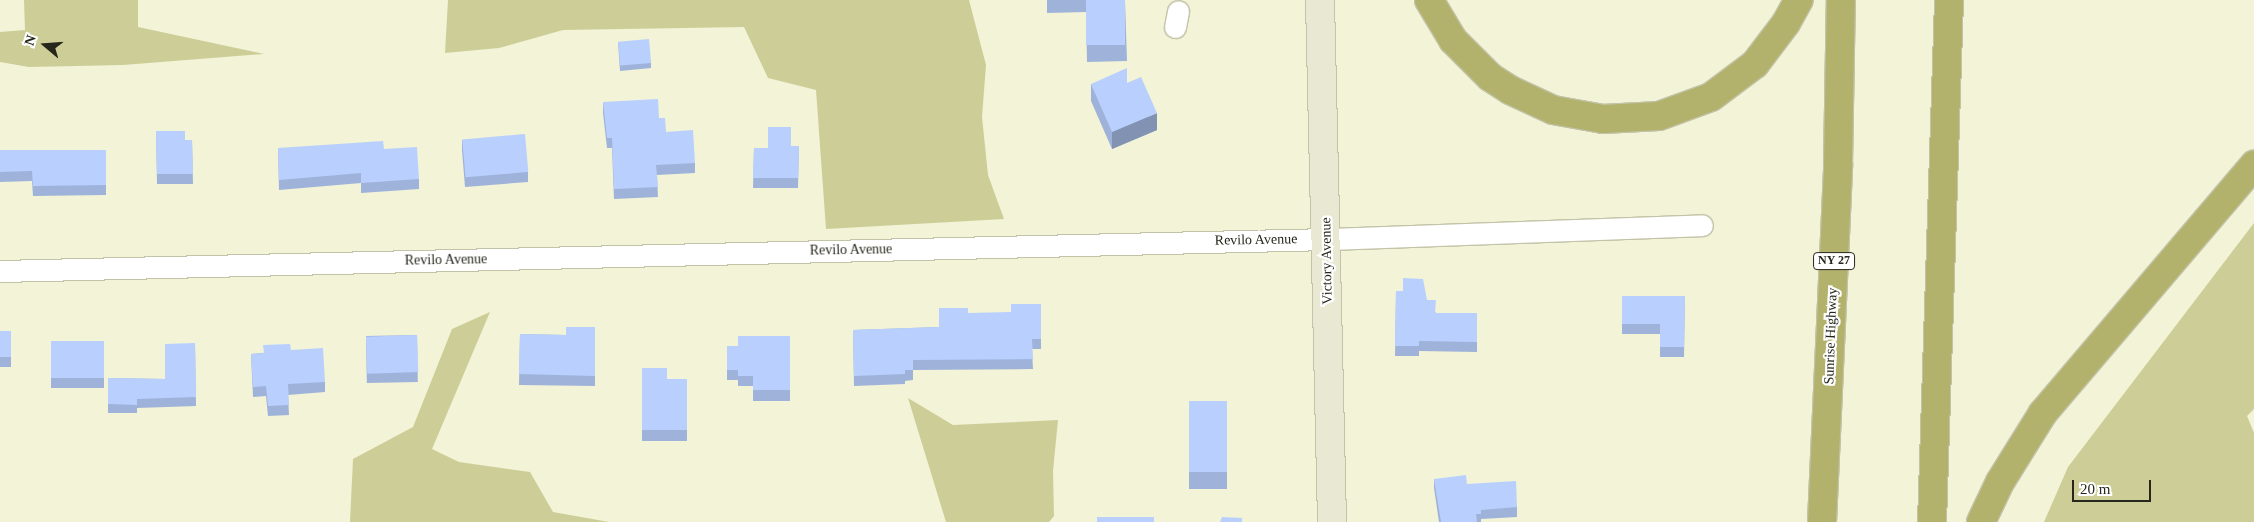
<!DOCTYPE html>
<html>
<head>
<meta charset="utf-8">
<style>
	body { margin:0 }
	#map { position:relative; width:2254px; height:522px; overflow:hidden; background:#f2f3d7; font-family:Georgia,serif }
	div>[style] { position:absolute }
	.green>* { inset:0; background:#cdce97 }
	.roads { filter:drop-shadow(1px 0 #c3c3a8) drop-shadow(-1px 0 #c3c3a8) drop-shadow(0 1px #c3c3a8) drop-shadow(0 -1px #c3c3a8) }
	.street>* { height:21px; margin:-10.5px; padding:0 10.5px; transform-origin:10.5px; border-radius:10.5px; background:#fff }
	.secondary>* { height:28px; margin:-14px; padding:0 14px; transform-origin:14px; border-radius:14px; background:#e8e8d3 }
	.highway>* { height:28px; margin:-14px; padding:0 14px; transform-origin:14px; border-radius:14px; background:#b2b26d }
	.wall>* { inset:0; background:#9fb3da; transform-origin:0 0 }
	.shaded-wall>* { inset:0; background:#8292b2 }
	.building>* { inset:0; background:#b9d0fe; transform-origin:0 0 }
	span { translate:-50% -50%; white-space:nowrap; text-align:center; line-height:1.15; -webkit-text-stroke:4.5px #fff; paint-order:stroke }
	.shield-label span { padding:1px 4px; background:#fff; border:1px solid; border-radius:4px; -webkit-text-stroke-width:0 }
	.shield-label { font-size:12px; color:#26261c; font-weight:700 }
	.street-label { font-size:14px; color:#26261c }
	.north { position:absolute; left:20px; top:20px; width:50px; height:50px; -webkit-text-stroke:4px #fff; paint-order:stroke; rotate:288deg; font-size:14px; font-weight:700; line-height:20px; text-align:center; color:#26261c }
	.north::after { content:''; display:block; margin:auto; width:18px; height:22px; background:#26261c; clip-path:polygon(50% 0,100% 100%,50% 72%,0 100%) }
	.scale { position:absolute; left:2072px; top:480px; width:79px; height:22px; box-sizing:border-box; border:2px solid #26261c; border-top:0; padding-left:6px; font-size:15px; line-height:18px; white-space:nowrap; color:#26261c; -webkit-text-stroke:4px #fff; paint-order:stroke }
</style>
</head>
<body>
<div id="map">
	<div class="green">
		<i style="clip-path:polygon(24px 0,138px 0,138px 27px,264px 54px,123px 65px,29px 67px,0 62px,0 32px,25px 30px)"></i>
		<i style="clip-path:polygon(448px 0,969px 0,986px 65px,982px 117px,988px 175px,1004px 219px,826px 229px,816px 90px,768px 78px,744px 27px,563px 30px,499px 48px,445px 53px)"></i>
		<i style="clip-path:polygon(2254px 223px,2254px 409px,2247px 416px,2254px 433px,2254px 522px,2044px 522px,2068px 467px)"></i>
		<i style="clip-path:polygon(490px 312px,432px 449px,459px 462px,530px 472px,553px 512px,609px 522px,350px 522px,353px 459px,413px 427px,452px 329px)"></i>
		<i style="clip-path:polygon(908px 398px,953px 425px,1058px 420px,1053px 471px,1054px 516px,1049px 522px,946px 522px)"></i>
	</div>
	<div class="roads">
		<div class="street">
			<i style="left:1175px;top:27px;width:16px;rotate:-79deg"></i>
			<i style="left:0;top:271px;width:1327px;rotate:-1.38deg"></i>
			<i style="left:1327px;top:239px;width:375px;rotate:-2.1deg"></i>
		</div>
		<div class="secondary">
			<i style="left:1320px;top:0;width:522px;rotate:88.68deg"></i>
		</div>
		<div class="highway">
			<i style="left:1429px;top:0;width:47px;rotate:59deg"></i>
			<i style="left:1453px;top:40px;width:52px;rotate:45deg"></i>
			<i style="left:1490px;top:77px;width:24px;rotate:33deg"></i>
			<i style="left:1510px;top:90px;width:47px;rotate:24.9deg"></i>
			<i style="left:1553px;top:110px;width:51px;rotate:10.2deg"></i>
			<i style="left:1603px;top:119px;width:56px;rotate:-3.1deg"></i>
			<i style="left:1659px;top:116px;width:55px;rotate:-20.1deg"></i>
			<i style="left:1711px;top:97px;width:55px;rotate:-36.9deg"></i>
			<i style="left:1755px;top:64px;width:51px;rotate:-52.9deg"></i>
			<i style="left:1786px;top:23px;width:26px;rotate:-61deg"></i>
			<i style="left:1822px;top:522px;width:358px;rotate:-87.4deg"></i>
			<i style="left:1838px;top:164px;width:164px;rotate:-89deg"></i>
			<i style="left:1932px;top:522px;width:522px;rotate:-88.13deg"></i>
			<i style="left:1981px;top:522px;width:44px;rotate:-64.6deg"></i>
			<i style="left:2000px;top:482px;width:81px;rotate:-58.1deg"></i>
			<i style="left:2043px;top:413px;width:326px;rotate:-49.6deg"></i>
		</div>
	</div>
	<div class="wall">
		<i style="clip-path:polygon(1047px 0,1125px 0,1127px 61px,1087px 62px,1086px 12px,1047px 13px)"></i>
		<i style="clip-path:polygon(618px 42px,651px 63px,651px 68px,620px 71px)"></i>
		<i style="clip-path:polygon(1127px 83px,1157px 130px,1112px 149px,1091px 101px,1091px 84px)"></i>
		<i style="clip-path:polygon(603px 102px,659px 118px,666px 132px,695px 163px,695px 173px,657px 175px,658px 197px,614px 199px,612px 148px,607px 148px,603px 113px)"></i>
		<i style="clip-path:polygon(156px 131px,185px 140px,192px 140px,193px 184px,157px 184px)"></i>
		<i style="clip-path:polygon(0 140px,0 150px,106px 150px,106px 195px,33px 196px,32px 181px,0 182px)"></i>
		<i style="clip-path:polygon(462px 140px,528px 172px,528px 182px,465px 187px,462px 150px)"></i>
		<i style="clip-path:polygon(791px 146px,799px 146px,798px 188px,753px 188px,754px 148px,768px 148px)"></i>
		<i style="clip-path:polygon(278px 148px,384px 149px,419px 179px,419px 189px,361px 193px,361px 183px,279px 190px)"></i>
		<i style="clip-path:polygon(1396px 291px,1427px 300px,1436px 313px,1477px 313px,1477px 352px,1419px 351px,1419px 356px,1395px 356px)"></i>
		<i style="clip-path:polygon(1622px 296px,1685px 296px,1684px 357px,1660px 357px,1660px 334px,1622px 334px)"></i>
		<i style="clip-path:polygon(968px 313px,1041px 339px,1041px 349px,1032px 349px,1033px 369px,913px 370px,913px 380px,905px 381px,905px 384px,854px 386px,853px 330px,939px 327px)"></i>
		<i style="clip-path:polygon(595px 327px,595px 386px,519px 385px,520px 334px,566px 335px)"></i>
		<i style="left:0;top:331px;width:11px;height:36px"></i>
		<i style="left:417px;top:335px;width:47px;height:51px;rotate:89deg"></i>
		<i style="clip-path:polygon(790px 336px,790px 401px,753px 401px,753px 386px,738px 386px,738px 380px,727px 380px,727px 346px,738px 346px)"></i>
		<i style="left:51px;top:341px;width:53px;height:47px"></i>
		<i style="clip-path:polygon(195px 343px,196px 406px,137px 408px,137px 413px,108px 413px,108px 378px,165px 379px)"></i>
		<i style="clip-path:polygon(291px 350px,325px 382px,325px 392px,288px 395px,289px 415px,268px 416px,266px 396px,253px 397px,251px 354px)"></i>
		<i style="clip-path:polygon(642px 368px,667px 379px,687px 379px,687px 441px,642px 441px)"></i>
		<i style="left:1189px;top:401px;width:38px;height:88px"></i>
		<i style="clip-path:polygon(1434px 479px,1517px 507px,1517px 517px,1481px 519px,1481px 522px,1439px 522px,1434px 488px)"></i>
	</div>
	<div class="shaded-wall">
		<i style="clip-path:polygon(1157px 113px,1157px 130px,1112px 149px,1112px 132px)"></i>
	</div>
	<div class="building">
		<i style="left:1086px;top:0;width:39px;height:45px"></i>
		<i style="left:649px;top:39px;width:24px;height:31px;rotate:85deg"></i>
		<i style="clip-path:polygon(1127px 68px,1127px 83px,1141px 77px,1157px 113px,1112px 132px,1091px 84px)"></i>
		<i style="clip-path:polygon(658px 99px,659px 118px,665px 118px,666px 132px,693px 130px,695px 163px,656px 165px,658px 187px,614px 189px,612px 138px,607px 138px,603px 102px)"></i>
		<i style="clip-path:polygon(768px 127px,791px 127px,791px 146px,799px 146px,798px 178px,753px 178px,754px 148px,768px 148px)"></i>
		<i style="clip-path:polygon(156px 131px,185px 131px,185px 140px,192px 140px,193px 174px,157px 174px)"></i>
		<i style="left:525px;top:134px;width:38px;height:63px;rotate:85deg"></i>
		<i style="clip-path:polygon(0 140px,0 150px,106px 150px,106px 185px,33px 186px,32px 171px,0 172px)"></i>
		<i style="clip-path:polygon(383px 141px,384px 149px,417px 147px,419px 179px,361px 183px,361px 173px,279px 180px,278px 148px)"></i>
		<i style="clip-path:polygon(1403px 278px,1423px 279px,1427px 300px,1436px 300px,1435px 313px,1477px 313px,1477px 342px,1419px 341px,1419px 346px,1395px 346px,1396px 291px,1403px 291px)"></i>
		<i style="clip-path:polygon(1622px 296px,1685px 296px,1684px 347px,1660px 347px,1660px 324px,1622px 324px)"></i>
		<i style="clip-path:polygon(1011px 304px,1041px 304px,1041px 339px,1032px 339px,1033px 359px,913px 360px,913px 370px,905px 370px,905px 374px,854px 376px,853px 330px,939px 327px,939px 308px,968px 308px,968px 313px,1011px 312px)"></i>
		<i style="clip-path:polygon(566px 327px,595px 327px,595px 376px,519px 374px,520px 334px,566px 335px)"></i>
		<i style="left:0;top:331px;width:11px;height:26px"></i>
		<i style="left:417px;top:335px;width:37px;height:51px;rotate:88deg"></i>
		<i style="clip-path:polygon(738px 336px,790px 336px,790px 390px,753px 390px,753px 376px,738px 376px,738px 370px,727px 370px,727px 346px,738px 346px)"></i>
		<i style="left:51px;top:341px;width:53px;height:37px"></i>
		<i style="clip-path:polygon(195px 343px,196px 397px,137px 399px,137px 405px,108px 404px,108px 378px,165px 379px,165px 344px)"></i>
		<i style="clip-path:polygon(290px 344px,291px 350px,323px 348px,325px 382px,288px 384px,289px 405px,268px 406px,266px 386px,253px 387px,251px 354px,264px 353px,263px 345px)"></i>
		<i style="clip-path:polygon(642px 368px,667px 368px,667px 379px,687px 379px,687px 430px,642px 430px)"></i>
		<i style="left:1189px;top:401px;width:38px;height:71px"></i>
		<i style="clip-path:polygon(1466px 475px,1467px 484px,1516px 481px,1517px 507px,1481px 510px,1481px 514px,1476px 514px,1477px 522px,1441px 522px,1434px 479px)"></i>
		<i style="left:1097px;top:517px;width:57px;height:5px"></i>
		<i style="clip-path:polygon(1222px 517px,1242px 518px,1242px 522px,1220px 522px)"></i>
	</div>
	<div class="shield-label">
		<span style="left:1834px;top:261px">NY 27</span>
	</div>
	<div class="street-label">
		<span style="left:1256px;top:240px;rotate:-1deg">Revilo Avenue</span>
		<span style="left:851px;top:250px;rotate:-1deg">Revilo Avenue</span>
		<span style="left:446px;top:260px;rotate:-1deg">Revilo Avenue</span>
		<span style="left:1327px;top:261px;rotate:-91deg">Victory Avenue</span>
		<span style="left:1831px;top:336px;rotate:-88deg">Sunrise Highway</span>
	</div>
	<div class="north">N</div>
	<div class="scale">20 m</div>
</div>
</body>
</html>
